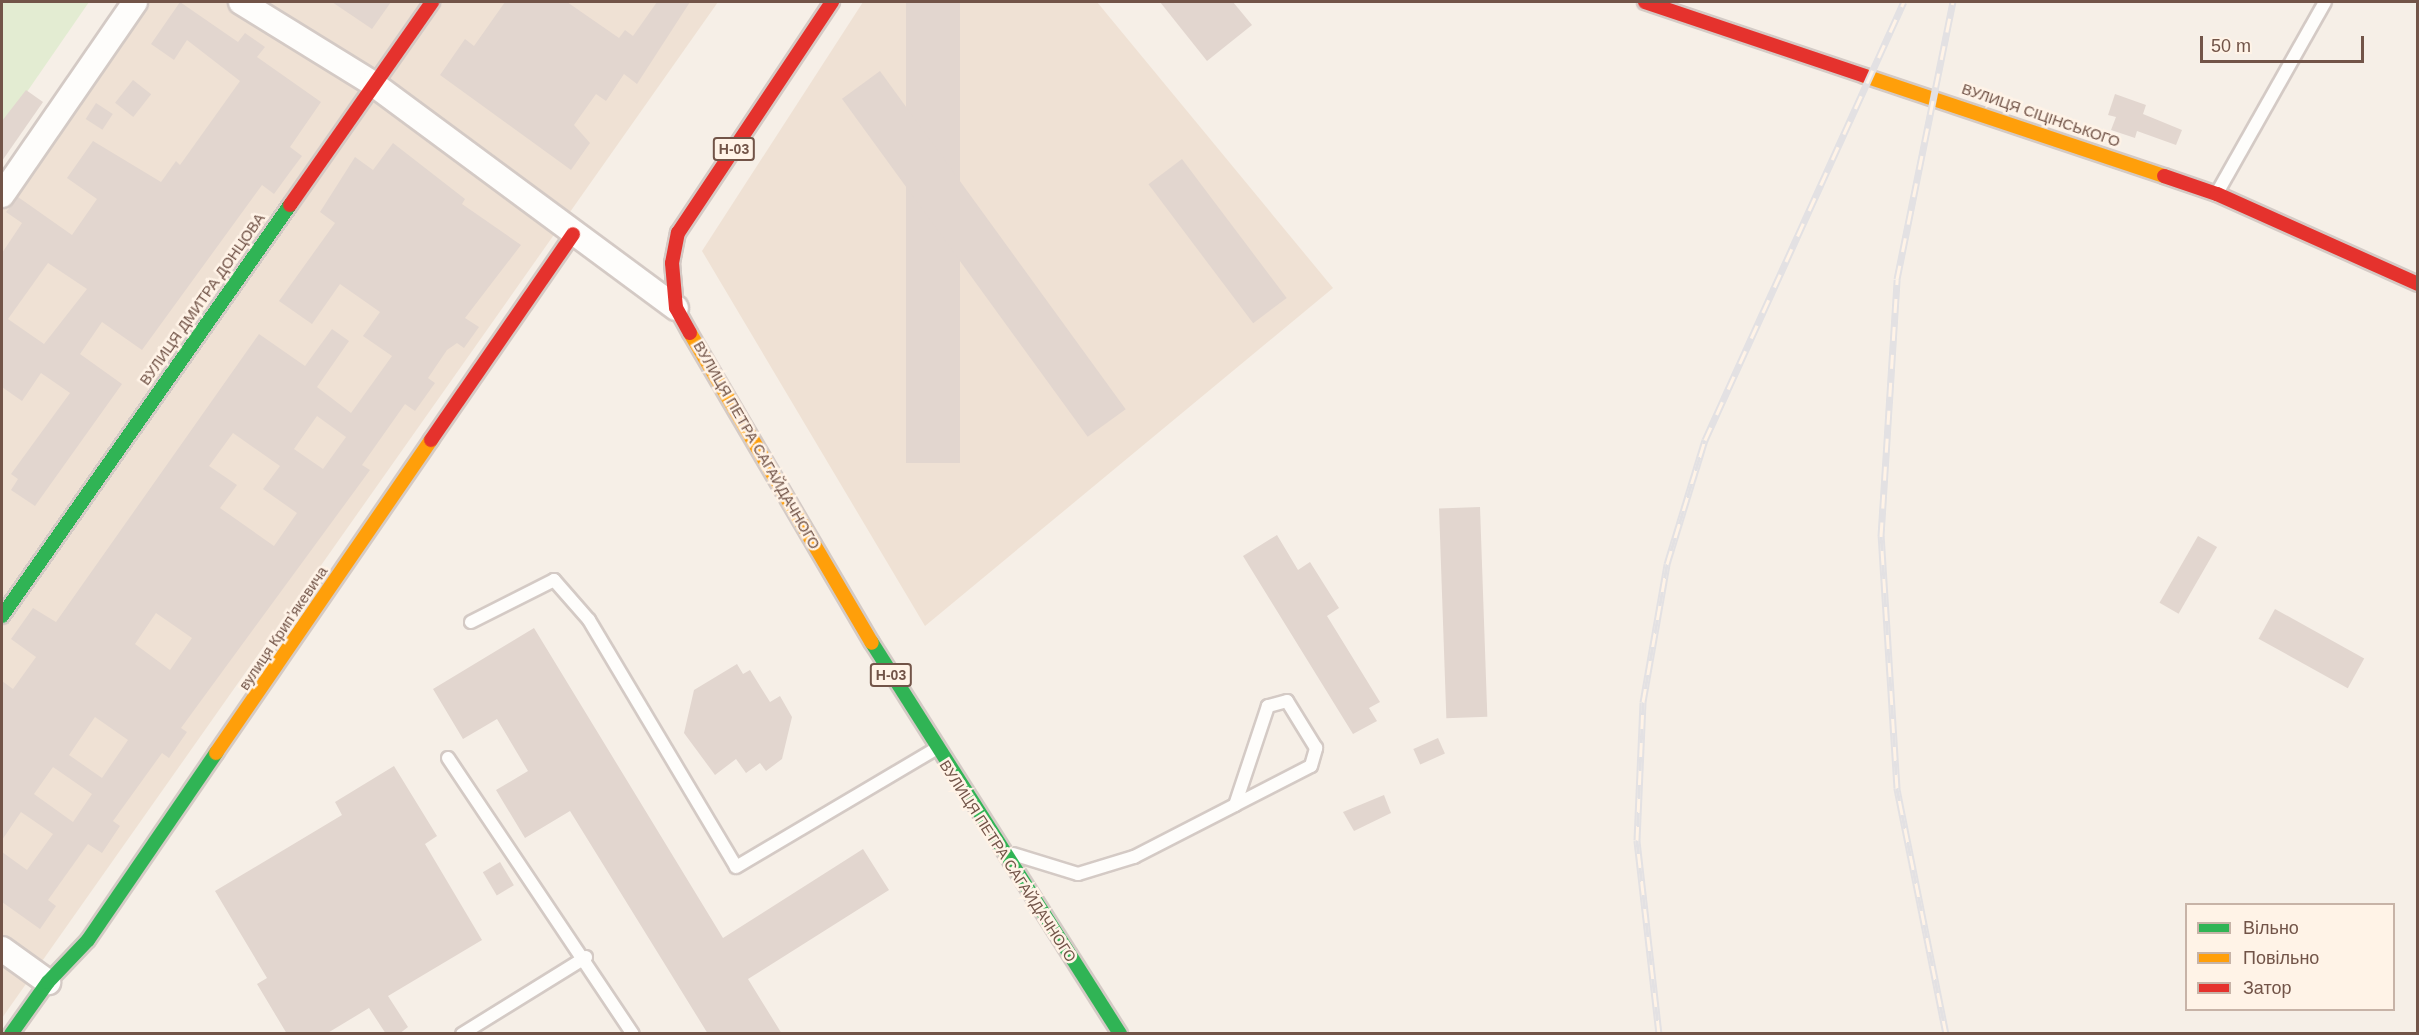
<!DOCTYPE html>
<html>
<head>
<meta charset="utf-8">
<style>
	body { margin:0 }
	#map { position:relative; width:2419px; height:1035px; overflow:hidden; background:#f6efe7; font-family:Arial,sans-serif }
	div>[style] { position:absolute }
	.residential>* { inset:0; background:#efe1d4 }
	.green>* { inset:0; background:#e3ecd2 }
	.building>* { inset:0; background:#e2d6cf; transform-origin:0 0 }
	.roads { filter:drop-shadow(2px 0 #d4cac5) drop-shadow(-2px 0 #d4cac5) drop-shadow(0 2px #d4cac5) drop-shadow(0 -2px #d4cac5) }
	.lane>* { height:12px; margin:-6px; padding:0 6px; transform-origin:6px; border-radius:6px; background:#fefdfb }
	.street>* { height:24px; margin:-12px; padding:0 12px; transform-origin:12px; border-radius:12px; background:#fefdfb }
	.fast>* { height:14px; margin:-7px; padding:0 7px; transform-origin:7px; border-radius:7px; background:#30b455 }
	.slow>* { height:14px; margin:-7px; padding:0 7px; transform-origin:7px; border-radius:7px; background:#ff9f0a }
	.jam>* { height:14px; margin:-7px; padding:0 7px; transform-origin:7px; border-radius:7px; background:#e5322d }
	.rail>* { height:7px; margin-top:-3.5px; transform-origin:0; background:repeating-linear-gradient(90deg,#fff3e7 0 14px,#e3e1e3 0 28px); box-sizing:border-box; border-block:2px solid #e3e1e3 }
	span { translate:-50% -50%; white-space:nowrap; text-align:center; line-height:1.15; -webkit-text-stroke:5px #fff3e7; paint-order:stroke }
	.shield-label span { padding:2px 4px; background:#fff3e7; border:2px solid; border-radius:4px; -webkit-text-stroke-width:0 }
	.shield-label { font-size:14px; color:#725448; font-weight:700 }
	.street-label { font-size:15px; color:#725448 }
	.frame { position:absolute; inset:0; border:3px solid #725448; pointer-events:none }
	.legend { position:absolute; left:2185px; top:903px; width:210px; height:108px; box-sizing:border-box; background:#fff3e7; border:2px solid #c7b3a7; margin:0; padding:8px 10px; list-style:none; font-size:18px; color:#725448 }
	.legend li { display:flex; align-items:center; gap:12px; height:30px }
	.legend b { width:30px; border:2px solid #c7b3a7 }
	.scale { position:absolute; left:2200px; top:36px; width:164px; height:27px; box-sizing:border-box; border:3px solid #725448; border-top:0; padding-left:8px; font-size:18px; line-height:21px; white-space:nowrap; color:#725448; -webkit-text-stroke:4px #fff3e7; paint-order:stroke }
</style>
</head>
<body>
<div id="map">
	<div class="residential">
		<i style="clip-path:polygon(145px 2px,718px 2px,2px 1018px,2px 208px)"></i>
		<i style="clip-path:polygon(863px 2px,1097px 2px,1333px 288px,925px 626px,702px 251px)"></i>
	</div>
	<div class="green">
		<i style="clip-path:polygon(2px 2px,89px 2px,2px 128px)"></i>
	</div>
	<div class="building">
		<i style="clip-path:polygon(evenodd,180px 2px,238px 42px,245px 33px,265px 47px,257px 57px,321px 102px,290px 147px,302px 156px,290px 172px,274px 194px,262px 185px,142px 350px,102px 322px,80px 354px,122px 384px,35px 506px,11px 490px,18px 479px,11px 474px,70px 393px,41px 373px,22px 401px,2px 387px,2px 253px,22px 223px,6px 212px,18px 197px,72px 235px,97px 199px,67px 178px,93px 141px,161px 182px,176px 161px,180px 165px,240px 81px,187px 40px,174px 60px,151px 44px,180px 2px,48px 263px,87px 289px,44px 344px,8px 319px,48px 263px)"></i>
		<i style="clip-path:polygon(332px 2px,391px 2px,372px 29px)"></i>
		<i style="clip-path:polygon(505px 2px,567px 2px,619px 38px,625px 30px,633px 36px,657px 2px,690px 2px,637px 84px,624px 74px,606px 101px,596px 94px,574px 125px,590px 143px,571px 170px,440px 75px,465px 39px,474px 46px)"></i>
		<i style="left:906px;top:2px;width:54px;height:461px"></i>
		<i style="clip-path:polygon(1160px 2px,1233px 2px,1252px 25px,1207px 61px)"></i>
		<i style="left:880px;top:71px;width:418px;height:47px;rotate:54deg"></i>
		<i style="left:133px;top:80px;width:23px;height:29px;rotate:38deg"></i>
		<i style="clip-path:polygon(26px 90px,43px 102px,2px 161px,2px 121px)"></i>
		<i style="clip-path:polygon(2115px 94px,2146px 105px,2143px 114px,2182px 130px,2176px 145px,2137px 131px,2135px 138px,2111px 130px,2116px 117px,2108px 115px)"></i>
		<i style="left:96px;top:103px;width:20px;height:19px;rotate:33deg"></i>
		<i style="clip-path:polygon(evenodd,393px 143px,465px 199px,462px 204px,521px 245px,465px 318px,479px 327px,464px 348px,457px 343px,447px 350px,428px 378px,435px 383px,415px 411px,405px 404px,362px 465px,370px 470px,181px 728px,187px 732px,169px 758px,162px 753px,113px 821px,120px 826px,102px 853px,88px 844px,48px 900px,56px 906px,40px 929px,2px 902px,2px 852px,27px 870px,53px 834px,21px 812px,2px 840px,2px 681px,13px 689px,36px 657px,11px 639px,33px 608px,56px 622px,259px 334px,305px 366px,332px 329px,349px 341px,317px 387px,351px 413px,392px 356px,363px 336px,380px 312px,340px 284px,312px 324px,279px 301px,335px 223px,320px 212px,355px 157px,373px 170px,393px 143px,317px 416px,346px 437px,323px 469px,294px 449px,317px 416px,393px 143px,233px 433px,280px 466px,263px 489px,297px 513px,274px 546px,220px 508px,237px 485px,209px 466px,233px 433px,393px 143px,156px 613px,192px 638px,170px 670px,135px 644px,156px 613px,393px 143px,95px 717px,128px 740px,102px 778px,69px 755px,95px 717px,393px 143px,53px 767px,92px 794px,73px 822px,34px 794px,53px 767px)"></i>
		<i style="left:1182px;top:159px;width:174px;height:42px;rotate:53deg"></i>
		<i style="left:1480px;top:507px;width:210px;height:41px;rotate:88deg"></i>
		<i style="clip-path:polygon(1277px 535px,1298px 570px,1310px 562px,1339px 608px,1327px 616px,1380px 702px,1369px 708px,1377px 721px,1353px 734px,1243px 556px)"></i>
		<i style="left:2198px;top:536px;width:22px;height:77px;rotate:30deg"></i>
		<i style="left:2275px;top:609px;width:102px;height:34px;rotate:29deg"></i>
		<i style="clip-path:polygon(534px 628px,723px 938px,863px 849px,889px 890px,748px 979px,782px 1034px,708px 1034px,570px 811px,525px 838px,496px 790px,528px 771px,497px 719px,463px 739px,433px 689px)"></i>
		<i style="clip-path:polygon(737px 664px,743px 674px,750px 670px,770px 702px,780px 696px,792px 717px,782px 759px,766px 771px,760px 763px,746px 773px,736px 759px,715px 775px,684px 733px,694px 690px)"></i>
		<i style="left:1438px;top:738px;width:17px;height:27px;rotate:66deg"></i>
		<i style="clip-path:polygon(394px 766px,437px 836px,425px 844px,482px 940px,388px 996px,408px 1027px,399px 1034px,386px 1034px,369px 1008px,326px 1034px,287px 1034px,257px 984px,267px 978px,215px 891px,342px 815px,335px 802px)"></i>
		<i style="clip-path:polygon(1384px 795px,1391px 813px,1354px 831px,1343px 812px)"></i>
		<i style="left:500px;top:862px;width:27px;height:20px;rotate:59deg"></i>
	</div>
	<div class="roads">
		<div class="lane">
			<i style="left:2217px;top:193px;width:219px;rotate:-60.5deg"></i>
			<i style="left:471px;top:622px;width:93px;rotate:-26.8deg"></i>
			<i style="left:554px;top:580px;width:53px;rotate:48.8deg"></i>
			<i style="left:589px;top:620px;width:287px;rotate:59.2deg"></i>
			<i style="left:736px;top:867px;width:230px;rotate:-30.6deg"></i>
			<i style="left:448px;top:758px;width:332px;rotate:56.2deg"></i>
			<i style="left:1013px;top:854px;width:68px;rotate:17.1deg"></i>
			<i style="left:1078px;top:874px;width:59px;rotate:-16.9deg"></i>
			<i style="left:1134px;top:857px;width:114px;rotate:-27.2deg"></i>
			<i style="left:1235px;top:805px;width:85px;rotate:-27.2deg"></i>
			<i style="left:1311px;top:766px;width:19px;rotate:-74deg"></i>
			<i style="left:1316px;top:748px;width:55px;rotate:-121.7deg"></i>
			<i style="left:1287px;top:701px;width:20px;rotate:165deg"></i>
			<i style="left:1268px;top:706px;width:104px;rotate:108.4deg"></i>
			<i style="left:462px;top:1034px;width:146px;rotate:-31.8deg"></i>
		</div>
		<div class="street">
			<i style="left:241px;top:2px;width:154px;rotate:31.7deg"></i>
			<i style="left:372px;top:83px;width:378px;rotate:36.5deg"></i>
			<i style="left:2px;top:195px;width:234px;rotate:-55.4deg"></i>
			<i style="left:2px;top:949px;width:57px;rotate:35.7deg"></i>
		</div>
		<div class="fast">
			<i style="left:2px;top:616px;width:502px;rotate:-54.98deg"></i>
			<i style="left:872px;top:643px;width:463px;rotate:57.6deg"></i>
			<i style="left:11px;top:1034px;width:64px;rotate:-54.6deg"></i>
			<i style="left:48px;top:982px;width:58px;rotate:-46.4deg"></i>
			<i style="left:88px;top:940px;width:227px;rotate:-55.6deg"></i>
		</div>
		<div class="slow">
			<i style="left:1865px;top:76px;width:315px;rotate:18.5deg"></i>
			<i style="left:690px;top:333px;width:359px;rotate:59.6deg"></i>
			<i style="left:216px;top:753px;width:380px;rotate:-55.5deg"></i>
		</div>
		<div class="jam">
			<i style="left:1645px;top:2px;width:232px;rotate:18.6deg"></i>
			<i style="left:2164px;top:176px;width:56px;rotate:18.8deg"></i>
			<i style="left:2217px;top:194px;width:220px;rotate:24.1deg"></i>
			<i style="left:290px;top:205px;width:248px;rotate:-55deg"></i>
			<i style="left:690px;top:333px;width:29px;rotate:-119deg"></i>
			<i style="left:676px;top:308px;width:45px;rotate:-95.1deg"></i>
			<i style="left:672px;top:263px;width:31px;rotate:-79deg"></i>
			<i style="left:678px;top:233px;width:278px;rotate:-56.3deg"></i>
			<i style="left:431px;top:440px;width:250px;rotate:-55.4deg"></i>
		</div>
	</div>
	<div class="rail">
		<i style="left:1659px;top:1034px;width:195px;rotate:-96.5deg"></i>
		<i style="left:1637px;top:840px;width:138px;rotate:-87.5deg"></i>
		<i style="left:1643px;top:702px;width:140px;rotate:-80.1deg"></i>
		<i style="left:1667px;top:564px;width:130px;rotate:-73deg"></i>
		<i style="left:1705px;top:440px;width:481px;rotate:-65.6deg"></i>
		<i style="left:1946px;top:1034px;width:251px;rotate:-101.3deg"></i>
		<i style="left:1897px;top:788px;width:253px;rotate:-93.6deg"></i>
		<i style="left:1881px;top:536px;width:257px;rotate:-86.4deg"></i>
		<i style="left:1897px;top:279px;width:283px;rotate:-78.6deg"></i>
	</div>
	<div class="shield-label">
		<span style="left:734px;top:149px">Н-03</span>
		<span style="left:891px;top:675px">Н-03</span>
	</div>
	<div class="street-label">
		<span style="left:2041px;top:115px;rotate:19deg">ВУЛИЦЯ СІЦІНСЬКОГО</span>
		<span style="left:202px;top:299px;rotate:-55deg">ВУЛИЦЯ ДМИТРА ДОНЦОВА</span>
		<span style="left:757px;top:445px;rotate:60deg">ВУЛИЦЯ ПЕТРА САГАЙДАЧНОГО</span>
		<span style="left:283px;top:628px;rotate:-56deg">вулиця Крипʼякевича</span>
		<span style="left:1008px;top:861px;rotate:57deg">ВУЛИЦЯ ПЕТРА САГАЙДАЧНОГО</span>
	</div>
	<div class="frame"></div>
	<ul class="legend">
	<li><b style="height:8px;background:#30b455"></b>Вільно</li>
	<li><b style="height:8px;background:#ff9f0a"></b>Повільно</li>
	<li><b style="height:8px;background:#e5322d"></b>Затор</li>
	</ul>
	<div class="scale">50 m</div>
</div>
</body>
</html>
